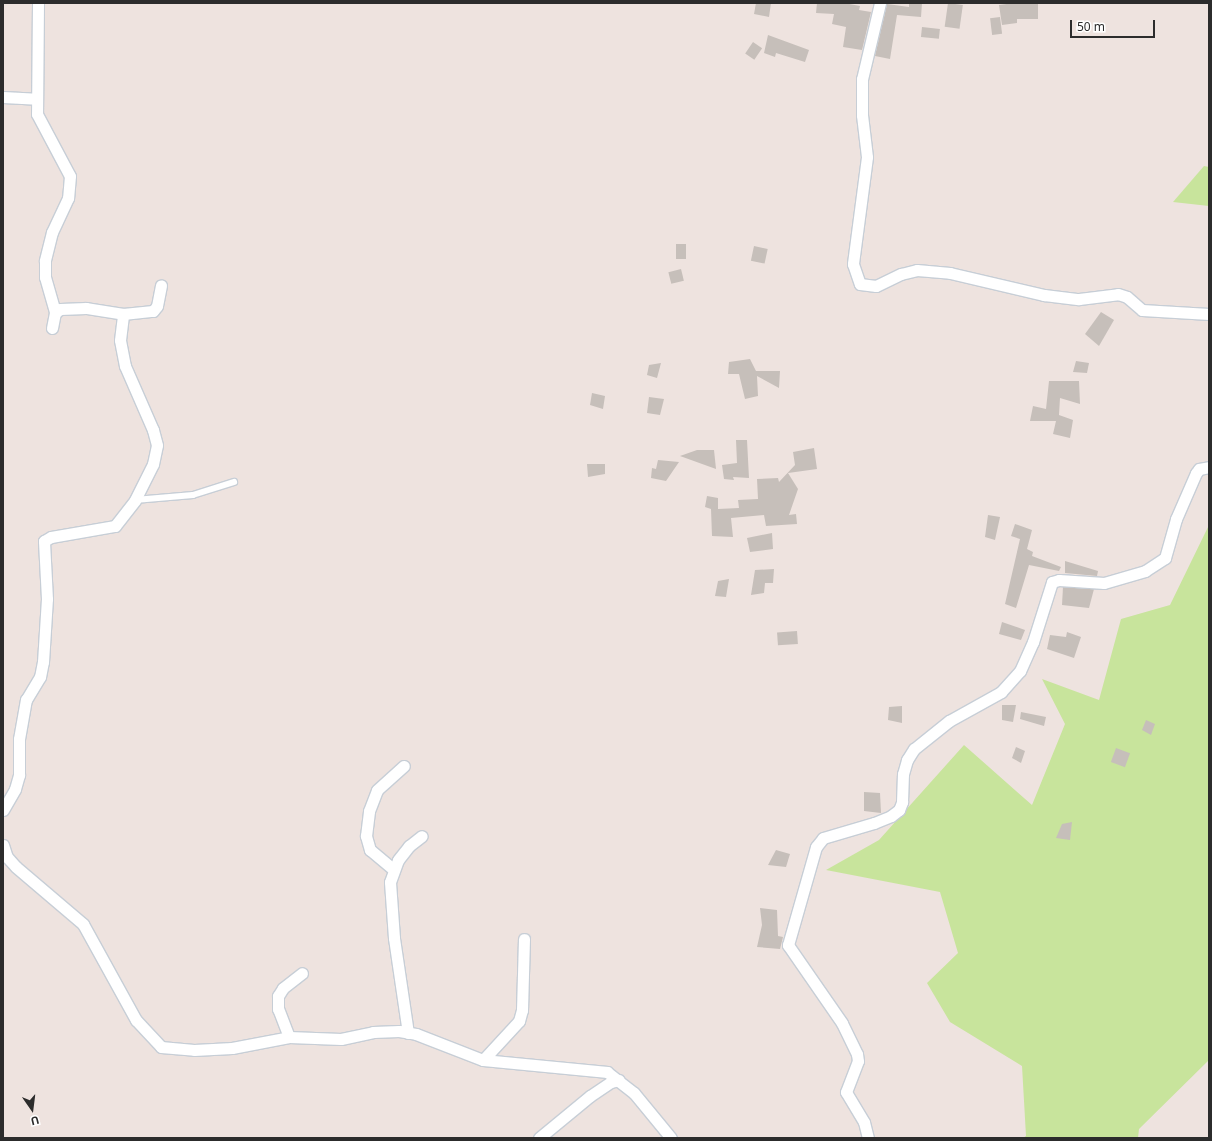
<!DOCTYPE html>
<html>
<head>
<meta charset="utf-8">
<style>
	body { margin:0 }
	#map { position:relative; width:1212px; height:1141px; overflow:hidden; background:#eee3df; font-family:"Noto Sans",sans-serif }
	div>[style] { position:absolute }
	.green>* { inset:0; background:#c8e49c }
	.building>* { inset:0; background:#c6bfba; transform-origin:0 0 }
	.roads { filter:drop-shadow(1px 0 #c7ced6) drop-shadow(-1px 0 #c7ced6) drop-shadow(0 1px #c7ced6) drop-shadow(0 -1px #c7ced6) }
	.service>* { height:5.5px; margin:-2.75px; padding:0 2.75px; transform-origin:2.75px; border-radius:2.75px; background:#fff }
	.minor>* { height:11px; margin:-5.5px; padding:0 5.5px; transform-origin:5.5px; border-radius:5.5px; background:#fff }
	span { translate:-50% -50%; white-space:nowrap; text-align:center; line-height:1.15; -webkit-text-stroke:3px #fff; paint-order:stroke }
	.frame { position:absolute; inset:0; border:4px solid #2c2c2c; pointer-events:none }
	.north { position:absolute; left:12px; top:1089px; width:40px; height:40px; -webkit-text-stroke:3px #fff; paint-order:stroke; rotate:166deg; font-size:11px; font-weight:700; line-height:16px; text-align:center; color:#2c2c2c }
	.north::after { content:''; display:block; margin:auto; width:14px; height:18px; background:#2c2c2c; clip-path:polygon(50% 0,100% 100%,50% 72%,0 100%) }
	.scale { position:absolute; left:1070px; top:20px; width:85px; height:18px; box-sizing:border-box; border:2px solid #2c2c2c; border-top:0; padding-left:5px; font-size:12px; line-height:14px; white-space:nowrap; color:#2c2c2c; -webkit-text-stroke:3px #fff; paint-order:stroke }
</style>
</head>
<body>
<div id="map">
	<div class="green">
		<i style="clip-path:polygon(1204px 166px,1209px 167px,1209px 206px,1173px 202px)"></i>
		<i style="clip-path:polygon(1209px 525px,1209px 1060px,1139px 1129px,1138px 1138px,1023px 1138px,1026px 1136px,1022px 1066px,950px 1022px,927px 983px,958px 953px,940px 892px,826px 870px,879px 840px,964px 745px,1032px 805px,1065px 724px,1042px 679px,1099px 700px,1121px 619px,1170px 605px)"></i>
	</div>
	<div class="building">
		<i style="clip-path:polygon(756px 3px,771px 3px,769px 17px,754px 14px)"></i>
		<i style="clip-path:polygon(817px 3px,844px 3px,860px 6px,859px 10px,871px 12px,862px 50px,843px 47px,846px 27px,832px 24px,834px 14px,816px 13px)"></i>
		<i style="clip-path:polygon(909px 3px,922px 3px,921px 17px,897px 15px,890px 59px,875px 56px,887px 4px,909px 7px)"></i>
		<i style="left:948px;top:3px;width:15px;height:24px;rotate:8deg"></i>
		<i style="clip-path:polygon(1014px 3px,1038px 3px,1038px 19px,1017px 19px,1017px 23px,1002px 25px,999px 5px)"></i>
		<i style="left:1000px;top:17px;width:17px;height:10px;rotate:83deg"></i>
		<i style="left:922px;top:27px;width:18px;height:10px;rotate:6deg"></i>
		<i style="clip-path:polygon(768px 35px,809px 50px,805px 62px,776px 53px,775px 57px,764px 53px)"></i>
		<i style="left:753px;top:42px;width:11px;height:14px;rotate:34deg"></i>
		<i style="left:676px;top:244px;width:10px;height:15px"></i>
		<i style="left:754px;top:246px;width:14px;height:15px;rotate:12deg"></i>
		<i style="left:681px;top:269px;width:12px;height:13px;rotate:76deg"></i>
		<i style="clip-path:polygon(1101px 312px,1114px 320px,1099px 346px,1085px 334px)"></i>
		<i style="clip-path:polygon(750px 359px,756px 371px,780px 371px,779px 388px,757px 376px,758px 396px,745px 399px,739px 374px,728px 374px,729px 362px)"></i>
		<i style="clip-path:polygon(1076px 361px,1089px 363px,1087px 373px,1073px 372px)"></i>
		<i style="clip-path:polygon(661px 363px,657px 378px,647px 375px,649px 365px)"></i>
		<i style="clip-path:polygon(1049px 381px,1079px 381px,1080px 404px,1060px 398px,1059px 415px,1073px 420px,1070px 438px,1053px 434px,1056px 421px,1030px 421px,1033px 406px,1046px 409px)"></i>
		<i style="clip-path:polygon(592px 393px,605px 396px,603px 409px,590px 405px)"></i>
		<i style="clip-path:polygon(649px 397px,664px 399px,660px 415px,647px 413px)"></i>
		<i style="clip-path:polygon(736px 440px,747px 440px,749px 478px,733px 477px,734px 480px,724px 479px,722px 465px,737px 463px)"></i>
		<i style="clip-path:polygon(814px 448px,817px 469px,788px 473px,798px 489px,789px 515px,796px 514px,797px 524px,766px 526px,764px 515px,731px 518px,733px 537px,712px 536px,711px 509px,705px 507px,707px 496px,718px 498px,718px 509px,739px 508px,738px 500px,758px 499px,757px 479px,778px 478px,779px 482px,795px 465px,793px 452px)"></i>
		<i style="clip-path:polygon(697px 450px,714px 450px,716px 469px,680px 456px)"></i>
		<i style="clip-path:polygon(658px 460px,679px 462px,666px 481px,651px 478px,652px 468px,656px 469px)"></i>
		<i style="clip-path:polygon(587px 464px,605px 464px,605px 474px,588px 477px)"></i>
		<i style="clip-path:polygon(988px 515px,1000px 517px,995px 540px,985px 537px)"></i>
		<i style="clip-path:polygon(1015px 524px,1032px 530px,1027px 549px,1033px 552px,1032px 556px,1061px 567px,1059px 571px,1029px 565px,1016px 608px,1005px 604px,1020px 539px,1011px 536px)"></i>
		<i style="clip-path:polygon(772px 533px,773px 549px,750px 552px,747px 538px)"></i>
		<i style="clip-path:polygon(1065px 561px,1098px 571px,1097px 576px,1065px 573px)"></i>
		<i style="clip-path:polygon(774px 569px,773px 583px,765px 583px,764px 593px,751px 595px,755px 570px)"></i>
		<i style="clip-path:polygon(729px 579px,726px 597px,715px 596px,718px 581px)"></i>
		<i style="clip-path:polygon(1063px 587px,1094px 589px,1089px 608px,1062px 605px)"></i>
		<i style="clip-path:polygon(1002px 622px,1025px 630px,1021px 640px,999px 634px)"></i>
		<i style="left:797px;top:631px;width:13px;height:20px;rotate:86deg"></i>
		<i style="clip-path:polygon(1067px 632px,1081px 637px,1074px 658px,1047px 649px,1050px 635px,1066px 637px)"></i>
		<i style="clip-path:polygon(1002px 705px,1016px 705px,1013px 722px,1002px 720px)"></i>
		<i style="clip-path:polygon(902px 706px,902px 723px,888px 720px,889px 707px)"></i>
		<i style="clip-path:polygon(1021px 712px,1046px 717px,1044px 726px,1020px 719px)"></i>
		<i style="clip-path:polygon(1146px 720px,1155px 724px,1151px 735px,1142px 730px)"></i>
		<i style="clip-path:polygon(1016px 747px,1025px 751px,1021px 763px,1012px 758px)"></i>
		<i style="left:1116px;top:748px;width:15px;height:15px;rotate:20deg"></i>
		<i style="clip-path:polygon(864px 792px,880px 793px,881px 813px,864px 811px)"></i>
		<i style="clip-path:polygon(1072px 822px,1070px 840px,1056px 838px,1062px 824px)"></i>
		<i style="clip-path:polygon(776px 850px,790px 854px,786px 867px,768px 865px)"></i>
		<i style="clip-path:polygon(760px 908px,777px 910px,778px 936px,783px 937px,780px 949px,757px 947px,762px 925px)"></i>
	</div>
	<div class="roads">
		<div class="service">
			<i style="left:135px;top:500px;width:58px;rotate:-4.9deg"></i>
			<i style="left:193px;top:495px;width:43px;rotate:-17.6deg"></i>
		</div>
		<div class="minor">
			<i style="left:38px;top:3px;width:111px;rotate:90.5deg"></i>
			<i style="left:37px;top:114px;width:70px;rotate:62deg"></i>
			<i style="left:70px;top:176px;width:22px;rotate:95deg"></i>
			<i style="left:68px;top:198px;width:38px;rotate:115deg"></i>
			<i style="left:52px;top:232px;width:30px;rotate:104deg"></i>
			<i style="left:45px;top:261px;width:16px;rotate:90deg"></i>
			<i style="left:45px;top:277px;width:37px;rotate:74deg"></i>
			<i style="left:880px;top:3px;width:78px;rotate:103.3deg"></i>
			<i style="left:862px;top:79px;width:36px;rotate:90deg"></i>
			<i style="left:862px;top:115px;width:42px;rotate:83.2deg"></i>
			<i style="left:867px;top:157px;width:108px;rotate:97.5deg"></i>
			<i style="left:853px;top:264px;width:21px;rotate:71deg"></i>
			<i style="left:860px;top:284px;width:16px;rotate:7deg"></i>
			<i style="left:876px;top:286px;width:28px;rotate:-26deg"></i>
			<i style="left:901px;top:274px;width:16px;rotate:-14deg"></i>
			<i style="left:917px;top:270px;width:33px;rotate:5deg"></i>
			<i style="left:950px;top:273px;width:97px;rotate:13.2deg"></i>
			<i style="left:1044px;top:295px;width:35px;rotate:7deg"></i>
			<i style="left:1079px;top:299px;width:39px;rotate:-7deg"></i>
			<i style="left:1118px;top:294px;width:9px;rotate:18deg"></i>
			<i style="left:1127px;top:297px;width:20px;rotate:41deg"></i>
			<i style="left:1142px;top:310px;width:67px;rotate:3.4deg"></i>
			<i style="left:3px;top:97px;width:33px;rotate:3deg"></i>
			<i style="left:52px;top:328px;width:15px;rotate:-79deg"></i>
			<i style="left:55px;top:313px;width:6px;rotate:-39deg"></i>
			<i style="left:60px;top:309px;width:26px;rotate:-2deg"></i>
			<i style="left:86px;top:308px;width:37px;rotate:9deg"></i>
			<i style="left:3px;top:810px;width:24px;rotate:-60deg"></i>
			<i style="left:15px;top:789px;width:15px;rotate:-74deg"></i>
			<i style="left:19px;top:775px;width:36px;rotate:-90deg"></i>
			<i style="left:19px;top:739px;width:40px;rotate:-80deg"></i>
			<i style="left:26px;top:700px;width:27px;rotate:-59deg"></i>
			<i style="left:40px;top:677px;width:15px;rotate:-79deg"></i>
			<i style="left:43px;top:662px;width:63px;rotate:-86.4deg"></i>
			<i style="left:47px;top:599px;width:58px;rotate:-93deg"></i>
			<i style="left:44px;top:541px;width:8px;rotate:-30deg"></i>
			<i style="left:51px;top:537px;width:65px;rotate:-9.8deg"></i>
			<i style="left:115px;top:526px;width:33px;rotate:-52deg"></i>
			<i style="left:135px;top:500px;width:40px;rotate:-63.4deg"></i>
			<i style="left:153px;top:464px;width:19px;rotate:-78deg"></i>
			<i style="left:157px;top:445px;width:16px;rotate:-105deg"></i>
			<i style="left:153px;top:430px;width:70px;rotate:-113.6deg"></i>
			<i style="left:125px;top:366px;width:26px;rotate:-101deg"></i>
			<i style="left:120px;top:340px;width:26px;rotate:-83deg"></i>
			<i style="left:123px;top:314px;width:30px;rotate:-6deg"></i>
			<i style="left:153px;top:311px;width:6px;rotate:-51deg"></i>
			<i style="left:157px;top:306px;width:21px;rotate:-79deg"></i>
			<i style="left:3px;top:845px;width:13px;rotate:72deg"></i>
			<i style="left:7px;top:857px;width:13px;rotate:48deg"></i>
			<i style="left:16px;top:867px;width:88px;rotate:40.4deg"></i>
			<i style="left:83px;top:924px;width:110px;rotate:61.1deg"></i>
			<i style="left:136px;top:1020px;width:37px;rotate:47deg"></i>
			<i style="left:161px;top:1047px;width:33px;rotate:5deg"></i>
			<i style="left:194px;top:1050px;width:38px;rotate:-3deg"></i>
			<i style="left:232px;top:1048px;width:58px;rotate:-10.9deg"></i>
			<i style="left:289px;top:1037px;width:52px;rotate:2.2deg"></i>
			<i style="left:341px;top:1039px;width:33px;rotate:-12deg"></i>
			<i style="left:373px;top:1032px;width:26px;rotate:-2deg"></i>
			<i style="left:399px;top:1031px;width:17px;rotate:10deg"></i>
			<i style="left:416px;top:1034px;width:72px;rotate:21.2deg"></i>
			<i style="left:483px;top:1060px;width:125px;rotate:5.5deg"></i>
			<i style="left:607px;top:1072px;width:34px;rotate:38deg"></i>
			<i style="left:634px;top:1093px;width:58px;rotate:50.6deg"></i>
			<i style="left:393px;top:869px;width:30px;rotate:-140deg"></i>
			<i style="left:370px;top:850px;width:15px;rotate:-106deg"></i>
			<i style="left:366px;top:836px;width:25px;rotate:-83deg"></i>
			<i style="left:369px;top:811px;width:22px;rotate:-69deg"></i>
			<i style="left:377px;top:790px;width:36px;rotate:-42deg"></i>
			<i style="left:408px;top:1033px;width:96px;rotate:-98.4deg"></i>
			<i style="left:394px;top:938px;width:56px;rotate:-94.1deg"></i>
			<i style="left:390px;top:882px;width:23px;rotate:-70deg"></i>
			<i style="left:398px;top:860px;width:18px;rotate:-52deg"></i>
			<i style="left:409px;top:846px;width:16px;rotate:-38deg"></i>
			<i style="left:289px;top:1037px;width:30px;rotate:-111deg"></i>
			<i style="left:278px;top:1009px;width:13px;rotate:-90deg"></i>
			<i style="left:278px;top:996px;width:9px;rotate:-58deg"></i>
			<i style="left:283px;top:988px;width:24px;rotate:-38deg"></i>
			<i style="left:483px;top:1060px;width:53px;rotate:-47.3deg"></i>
			<i style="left:519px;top:1021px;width:11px;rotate:-75deg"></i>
			<i style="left:522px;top:1010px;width:71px;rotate:-88.4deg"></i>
			<i style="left:539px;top:1138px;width:66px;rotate:-39.5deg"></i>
			<i style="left:590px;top:1096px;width:25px;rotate:-34deg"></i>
			<i style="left:611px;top:1082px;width:8px;rotate:-14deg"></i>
			<i style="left:868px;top:1138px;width:16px;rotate:-104deg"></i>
			<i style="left:864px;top:1122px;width:35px;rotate:-121deg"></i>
			<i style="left:846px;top:1092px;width:33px;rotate:-69deg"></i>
			<i style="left:858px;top:1061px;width:7px;rotate:-98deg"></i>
			<i style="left:857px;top:1054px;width:34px;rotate:-116deg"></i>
			<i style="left:842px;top:1023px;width:95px;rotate:-124.7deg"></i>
			<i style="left:788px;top:945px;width:102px;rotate:-74.1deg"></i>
			<i style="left:816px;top:847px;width:11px;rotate:-52deg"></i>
			<i style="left:823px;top:838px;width:53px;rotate:-16.4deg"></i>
			<i style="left:874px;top:823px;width:18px;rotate:-22deg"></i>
			<i style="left:891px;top:816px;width:10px;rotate:-37deg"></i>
			<i style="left:899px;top:810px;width:9px;rotate:-69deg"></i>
			<i style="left:902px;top:802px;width:28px;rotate:-88deg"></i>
			<i style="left:903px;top:774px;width:15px;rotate:-74deg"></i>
			<i style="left:907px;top:760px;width:13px;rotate:-58deg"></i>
			<i style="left:914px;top:749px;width:45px;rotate:-38.7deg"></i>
			<i style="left:949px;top:721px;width:60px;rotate:-29.1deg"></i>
			<i style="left:1001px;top:692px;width:28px;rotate:-48deg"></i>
			<i style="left:1020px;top:671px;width:32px;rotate:-66deg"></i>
			<i style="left:1033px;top:642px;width:63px;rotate:-72.4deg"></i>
			<i style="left:1052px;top:582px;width:7px;rotate:-16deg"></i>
			<i style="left:1059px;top:580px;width:45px;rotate:3.8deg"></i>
			<i style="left:1104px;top:583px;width:43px;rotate:-16.3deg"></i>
			<i style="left:1145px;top:571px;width:24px;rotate:-33deg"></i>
			<i style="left:1165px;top:558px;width:41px;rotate:-74.2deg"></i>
			<i style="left:1176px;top:519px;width:50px;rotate:-66.5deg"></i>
			<i style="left:1196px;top:473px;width:5px;rotate:-53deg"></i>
			<i style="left:1199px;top:469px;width:10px;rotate:-11deg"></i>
		</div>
	</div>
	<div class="frame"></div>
	<div class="north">U</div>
	<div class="scale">50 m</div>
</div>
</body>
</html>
